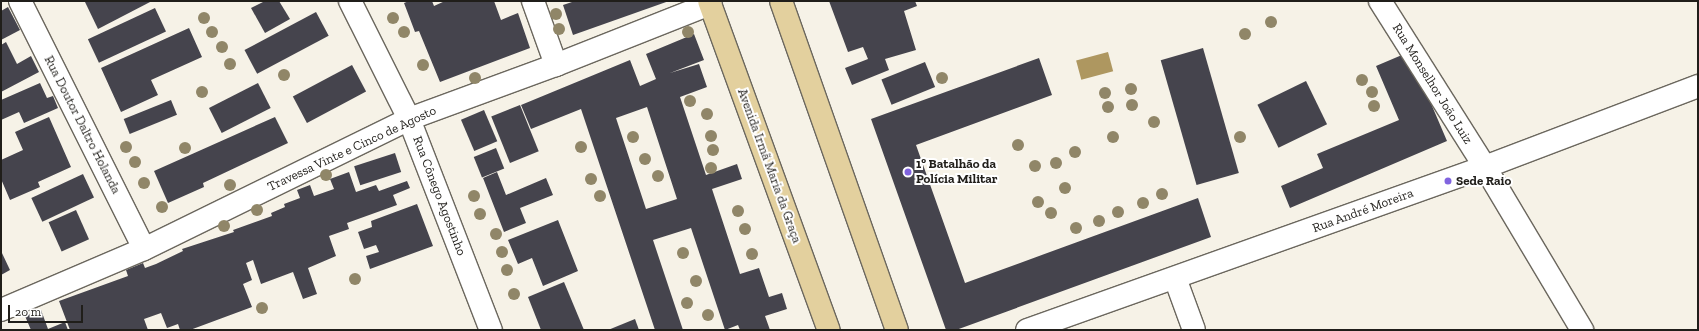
<!DOCTYPE html>
<html>
<head>
<meta charset="utf-8">
<style>
	body { margin:0 }
	#map { position:relative; width:1699px; height:331px; overflow:hidden; background:#f6f2e7; font-family:"Zilla Slab",serif }
	div>[style] { position:absolute }
	.water>* { inset:0; background:#ae9760; transform-origin:0 0 }
	.building>* { inset:0; background:#45444d; transform-origin:0 0 }
	.roads { filter:drop-shadow(1px 0 #6b675e) drop-shadow(-1px 0 #6b675e) drop-shadow(0 1px #6b675e) drop-shadow(0 -1px #6b675e) }
	.minor>* { height:22px; margin:-11px; padding:0 11px; transform-origin:11px; border-radius:11px; background:#fff }
	.major>* { height:22px; margin:-11px; padding:0 11px; transform-origin:11px; border-radius:11px; background:#e3d09e }
	.trees>* { width:12px; height:12px; margin:-6px; border-radius:50%; background:#908668 }
	.dots>* { width:11px; height:11px; translate:-50% -50%; box-sizing:border-box; border:2px solid #fff; border-radius:50% }
	span { translate:-50% -50%; white-space:nowrap; text-align:center; line-height:1.15; -webkit-text-stroke:4px #fff; paint-order:stroke }
	.street-label { font-size:13px; color:#201e1a }
	.poi-label { font-size:13px; color:#201e1a; font-weight:700 }
	.left { translate:0 -50%; text-align:left }
	.frame { position:absolute; inset:0; border:2px solid #201e1a; pointer-events:none }
	.scale { position:absolute; left:8px; top:305px; width:75px; height:18px; box-sizing:border-box; border:2px solid #201e1a; border-top:0; padding-left:5px; font-size:12px; line-height:14px; white-space:nowrap; color:#201e1a; -webkit-text-stroke:3px #fff; paint-order:stroke }
</style>
</head>
<body>
<div id="map">
	<div class="water">
		<i style="left:1108px;top:52px;width:20px;height:33px;rotate:75deg"></i>
	</div>
	<div class="building">
		<i style="clip-path:polygon(88px 1px,152px 1px,98px 29px,85px 2px)"></i>
		<i style="clip-path:polygon(265px 1px,279px 1px,290px 19px,265px 33px,251px 8px)"></i>
		<i style="clip-path:polygon(409px 1px,432px 1px,434px 6px,445px 1px,494px 1px,501px 20px,518px 13px,530px 48px,440px 82px,419px 31px,415px 32px,404px 3px)"></i>
		<i style="clip-path:polygon(575px 1px,669px 1px,573px 35px,563px 5px)"></i>
		<i style="clip-path:polygon(829px 1px,915px 1px,917px 6px,904px 11px,916px 50px,885px 59px,889px 70px,852px 85px,845px 68px,868px 59px,863px 47px,848px 52px)"></i>
		<i style="clip-path:polygon(8px 7px,20px 30px,1px 40px,1px 11px)"></i>
		<i style="left:155px;top:8px;width:26px;height:74px;rotate:65deg"></i>
		<i style="left:316px;top:12px;width:27px;height:81px;rotate:62deg"></i>
		<i style="clip-path:polygon(189px 28px,202px 57px,151px 80px,158px 95px,121px 112px,101px 68px)"></i>
		<i style="clip-path:polygon(evenodd,694px 34px,704px 60px,670px 73px,699px 64px,707px 87px,680px 97px,706px 175px,737px 164px,742px 179px,712px 189px,740px 274px,759px 268px,769px 297px,782px 293px,787px 309px,765px 316px,770px 330px,740px 330px,738px 325px,725px 330px,691px 228px,653px 240px,683px 330px,655px 330px,581px 109px,531px 129px,521px 105px,630px 60px,640px 86px,656px 79px,646px 54px,694px 34px,647px 107px,677px 199px,646px 209px,616px 118px,647px 107px)"></i>
		<i style="clip-path:polygon(6px 42px,17px 64px,31px 56px,39px 72px,1px 92px,1px 45px)"></i>
		<i style="left:1203px;top:48px;width:130px;height:44px;rotate:74deg"></i>
		<i style="clip-path:polygon(1409px 52px,1447px 141px,1290px 208px,1281px 186px,1323px 168px,1317px 154px,1399px 120px,1376px 66px)"></i>
		<i style="clip-path:polygon(1039px 58px,1052px 95px,916px 145px,965px 283px,1198px 198px,1211px 237px,956px 330px,946px 330px,871px 119px)"></i>
		<i style="left:925px;top:62px;width:27px;height:47px;rotate:68deg"></i>
		<i style="left:352px;top:65px;width:30px;height:67px;rotate:62deg"></i>
		<i style="left:1306px;top:81px;width:48px;height:54px;rotate:64deg"></i>
		<i style="clip-path:polygon(40px 83px,47px 98px,53px 96px,58px 108px,24px 123px,19px 112px,1px 120px,1px 100px)"></i>
		<i style="left:258px;top:83px;width:28px;height:55px;rotate:63deg"></i>
		<i style="left:171px;top:100px;width:16px;height:51px;rotate:68deg"></i>
		<i style="left:520px;top:105px;width:50px;height:31px;rotate:68deg"></i>
		<i style="left:484px;top:110px;width:34px;height:25px;rotate:67deg"></i>
		<i style="clip-path:polygon(49px 117px,71px 167px,38px 182px,40px 187px,10px 200px,1px 179px,1px 160px,23px 150px,15px 132px)"></i>
		<i style="clip-path:polygon(275px 117px,288px 143px,203px 183px,204px 187px,168px 203px,154px 171px)"></i>
		<i style="left:496px;top:148px;width:22px;height:24px;rotate:68deg"></i>
		<i style="left:395px;top:153px;width:20px;height:43px;rotate:72deg"></i>
		<i style="clip-path:polygon(349px 172px,356px 192px,376px 185px,379px 191px,407px 181px,410px 188px,393px 195px,397px 205px,347px 223px,349px 229px,329px 236px,336px 256px,308px 268px,317px 294px,303px 299px,293px 272px,261px 284px,253px 260px,246px 263px,252px 280px,243px 284px,252px 307px,190px 330px,180px 330px,178px 324px,167px 328px,161px 313px,144px 319px,148px 330px,70px 330px,59px 301px,128px 276px,126px 270px,143px 263px,145px 268px,156px 264px,183px 251px,182px 249px,234px 232px,233px 230px,272px 216px,271px 213px,285px 207px,284px 204px,300px 198px,297px 190px,310px 185px,314px 196px,334px 189px,330px 179px)"></i>
		<i style="clip-path:polygon(497px 172px,506px 195px,546px 178px,553px 195px,520px 208px,526px 223px,504px 232px,483px 178px)"></i>
		<i style="left:83px;top:174px;width:26px;height:57px;rotate:65deg"></i>
		<i style="clip-path:polygon(417px 204px,433px 246px,370px 269px,366px 256px,379px 252px,376px 245px,364px 249px,358px 232px,372px 227px,371px 221px)"></i>
		<i style="left:76px;top:210px;width:32px;height:30px;rotate:66deg"></i>
		<i style="clip-path:polygon(558px 220px,578px 271px,543px 286px,532px 258px,518px 264px,508px 240px)"></i>
		<i style="clip-path:polygon(1px 251px,10px 270px,1px 275px)"></i>
		<i style="clip-path:polygon(564px 282px,584px 330px,541px 330px,528px 297px)"></i>
		<i style="clip-path:polygon(41px 310px,48px 329px,65px 322px,68px 330px,31px 330px,25px 316px)"></i>
		<i style="clip-path:polygon(635px 319px,639px 330px,608px 330px)"></i>
	</div>
	<div class="roads">
		<div class="minor">
			<i style="left:20px;top:1px;width:277px;rotate:63.4deg"></i>
			<i style="left:350px;top:1px;width:132px;rotate:63.4deg"></i>
			<i style="left:409px;top:119px;width:226px;rotate:68.8deg"></i>
			<i style="left:533px;top:1px;width:68px;rotate:70.2deg"></i>
			<i style="left:1380px;top:1px;width:196px;rotate:57.7deg"></i>
			<i style="left:1485px;top:167px;width:190px;rotate:59.2deg"></i>
			<i style="left:1175px;top:278px;width:55px;rotate:69.9deg"></i>
			<i style="left:1px;top:310px;width:155px;rotate:-23.1deg"></i>
			<i style="left:144px;top:249px;width:295px;rotate:-26.1deg"></i>
			<i style="left:409px;top:119px;width:157px;rotate:-20.2deg"></i>
			<i style="left:556px;top:65px;width:166px;rotate:-21.6deg"></i>
			<i style="left:1027px;top:330px;width:486px;rotate:-19.6deg"></i>
			<i style="left:1485px;top:167px;width:228px;rotate:-20.8deg"></i>
		</div>
		<div class="major">
			<i style="left:709px;top:1px;width:350px;rotate:70deg"></i>
			<i style="left:781px;top:1px;width:349px;rotate:70.6deg"></i>
		</div>
	</div>
	<div class="trees">
		<i style="left:556px;top:14px"></i>
		<i style="left:204px;top:18px"></i>
		<i style="left:393px;top:18px"></i>
		<i style="left:1271px;top:22px"></i>
		<i style="left:559px;top:29px"></i>
		<i style="left:212px;top:32px"></i>
		<i style="left:404px;top:32px"></i>
		<i style="left:688px;top:32px"></i>
		<i style="left:1245px;top:34px"></i>
		<i style="left:222px;top:47px"></i>
		<i style="left:230px;top:64px"></i>
		<i style="left:423px;top:65px"></i>
		<i style="left:284px;top:75px"></i>
		<i style="left:475px;top:78px"></i>
		<i style="left:942px;top:78px"></i>
		<i style="left:1362px;top:80px"></i>
		<i style="left:1131px;top:89px"></i>
		<i style="left:202px;top:92px"></i>
		<i style="left:1372px;top:92px"></i>
		<i style="left:1105px;top:93px"></i>
		<i style="left:690px;top:101px"></i>
		<i style="left:1132px;top:105px"></i>
		<i style="left:1374px;top:106px"></i>
		<i style="left:1108px;top:107px"></i>
		<i style="left:707px;top:114px"></i>
		<i style="left:1154px;top:122px"></i>
		<i style="left:711px;top:136px"></i>
		<i style="left:633px;top:137px"></i>
		<i style="left:1113px;top:137px"></i>
		<i style="left:1240px;top:137px"></i>
		<i style="left:1018px;top:145px"></i>
		<i style="left:126px;top:147px"></i>
		<i style="left:581px;top:147px"></i>
		<i style="left:185px;top:148px"></i>
		<i style="left:713px;top:150px"></i>
		<i style="left:1075px;top:152px"></i>
		<i style="left:645px;top:159px"></i>
		<i style="left:135px;top:162px"></i>
		<i style="left:1056px;top:163px"></i>
		<i style="left:1035px;top:166px"></i>
		<i style="left:711px;top:168px"></i>
		<i style="left:326px;top:175px"></i>
		<i style="left:658px;top:176px"></i>
		<i style="left:591px;top:179px"></i>
		<i style="left:144px;top:183px"></i>
		<i style="left:230px;top:185px"></i>
		<i style="left:1065px;top:188px"></i>
		<i style="left:1162px;top:194px"></i>
		<i style="left:474px;top:196px"></i>
		<i style="left:600px;top:196px"></i>
		<i style="left:1038px;top:202px"></i>
		<i style="left:1143px;top:203px"></i>
		<i style="left:162px;top:207px"></i>
		<i style="left:257px;top:210px"></i>
		<i style="left:738px;top:211px"></i>
		<i style="left:1118px;top:212px"></i>
		<i style="left:1051px;top:213px"></i>
		<i style="left:480px;top:214px"></i>
		<i style="left:1099px;top:221px"></i>
		<i style="left:224px;top:226px"></i>
		<i style="left:1076px;top:228px"></i>
		<i style="left:745px;top:229px"></i>
		<i style="left:496px;top:234px"></i>
		<i style="left:502px;top:252px"></i>
		<i style="left:683px;top:253px"></i>
		<i style="left:752px;top:254px"></i>
		<i style="left:507px;top:270px"></i>
		<i style="left:355px;top:279px"></i>
		<i style="left:696px;top:281px"></i>
		<i style="left:514px;top:294px"></i>
		<i style="left:687px;top:303px"></i>
		<i style="left:262px;top:308px"></i>
		<i style="left:708px;top:315px"></i>
	</div>
	<div class="dots">
		<i style="left:908px;top:172px;background:#8164df"></i>
		<i style="left:1448px;top:181px;background:#8164df"></i>
	</div>
	<div class="street-label">
		<span style="left:1432px;top:84px;rotate:58deg">Rua Monselhor João Luiz</span>
		<span style="left:82px;top:125px;rotate:63deg">Rua Doutor Daltro Holanda</span>
		<span style="left:352px;top:149px;rotate:-25deg">Travessa Vinte e Cinco de Agosto</span>
		<span style="left:769px;top:166px;rotate:70deg">Avenida Irmã Maria da Graça</span>
		<span style="left:439px;top:196px;rotate:69deg">Rua Cônego Agostinho</span>
		<span style="left:1363px;top:211px;rotate:-20deg">Rua André Moreira</span>
	</div>
	<div class="poi-label">
		<span class="left" style="left:916px;top:172px">1º Batalhão da<br>Polícia Militar</span>
		<span class="left" style="left:1456px;top:181px">Sede Raio</span>
	</div>
	<div class="frame"></div>
	<div class="scale">20 m</div>
</div>
</body>
</html>
